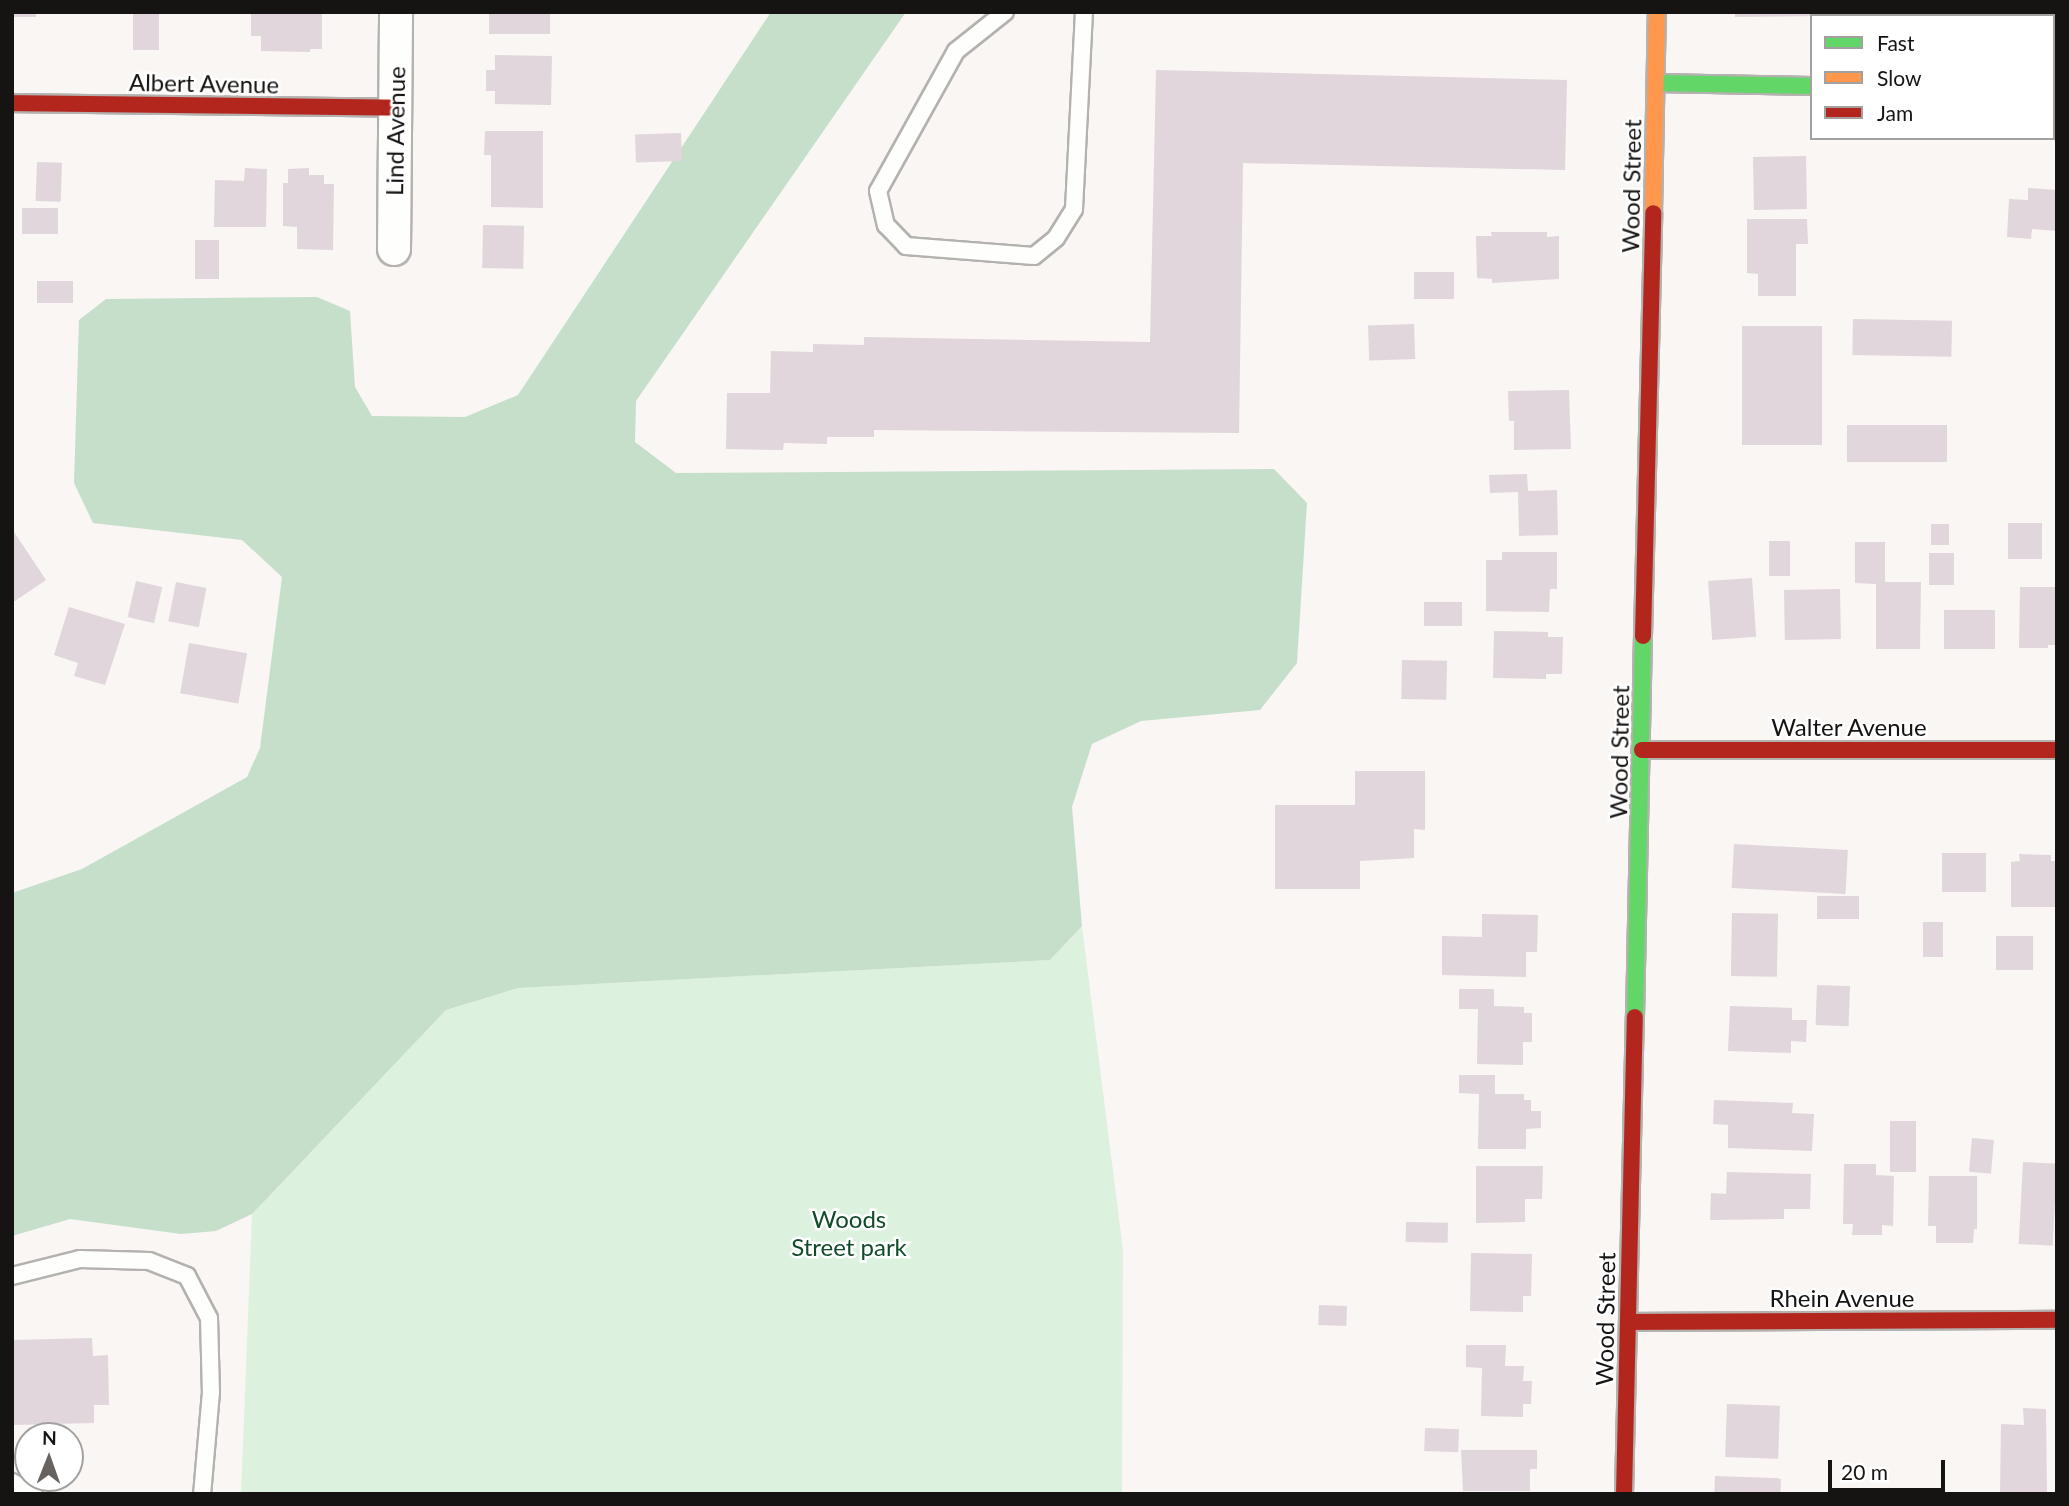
<!DOCTYPE html>
<html>
<head>
<meta charset="utf-8">
<style>
	body { margin:0 }
	#map { position:relative; width:2069px; height:1506px; overflow:hidden; background:#faf6f3; font-family:Lato,sans-serif }
	div>[style] { position:absolute }
	.green>* { inset:0; background:#dcf2df }
	.forest>* { inset:0; background:#c5dfca }
	.building>* { inset:0; background:#e0d6dc; transform-origin:0 0 }
	.roads { filter:drop-shadow(2px 0 #b4b2af) drop-shadow(-2px 0 #b4b2af) drop-shadow(0 2px #b4b2af) drop-shadow(0 -2px #b4b2af) }
	.lane>* { height:16px; margin:-8px; padding:0 8px; transform-origin:8px; border-radius:8px; background:#fefefd }
	.street>* { height:32px; margin:-16px; padding:0 16px; transform-origin:16px; border-radius:16px; background:#fefefd }
	.fast>* { height:16px; margin:-8px; padding:0 8px; transform-origin:8px; border-radius:8px; background:#63d668 }
	.slow>* { height:16px; margin:-8px; padding:0 8px; transform-origin:8px; border-radius:8px; background:#ff974d }
	.jam>* { height:16px; margin:-8px; padding:0 8px; transform-origin:8px; border-radius:8px; background:#b3261e }
	span { translate:-50% -50%; white-space:nowrap; text-align:center; line-height:1.15; -webkit-text-stroke:5px #fff; paint-order:stroke }
	.street-label { font-size:24px; color:#161412 }
	.park-label { font-size:24px; color:#104b2a }
	.frame { position:absolute; inset:0; border:14px solid #161412; pointer-events:none }
	.legend { position:absolute; left:1810px; top:14px; width:245px; height:126px; box-sizing:border-box; background:#fff; border:2px solid #a2a1a0; margin:0; padding:9px 12px; list-style:none; font-size:21px; color:#161412 }
	.legend li { display:flex; align-items:center; gap:14px; height:35px }
	.legend b { width:35px; border:2px solid #a2a1a0 }
	.north { position:absolute; left:14px; top:1422px; width:70px; height:70px; box-sizing:border-box; background:#fff; border:2px solid #a2a1a0; border-radius:50%; rotate:1deg; font-size:19px; font-weight:700; line-height:28px; text-align:center; color:#161412 }
	.north::after { content:''; display:block; margin:auto; width:24px; height:32px; background:#666361; clip-path:polygon(50% 0,100% 100%,50% 72%,0 100%) }
	.scale { position:absolute; left:1828px; top:1460px; width:117px; height:32px; box-sizing:border-box; border:4px solid #161412; border-top:0; padding-left:9px; font-size:21px; line-height:24px; white-space:nowrap; color:#161412; -webkit-text-stroke:5px #fff; paint-order:stroke }
</style>
</head>
<body>
<div id="map">
	<div class="green">
		<i style="clip-path:polygon(1082px 926px,1123px 1250px,1122px 1494px,241px 1494px,252px 1214px,446px 1010px,518px 988px,1050px 960px)"></i>
	</div>
	<div class="forest">
		<i style="clip-path:polygon(771px 12px,906px 12px,636px 401px,635px 442px,676px 473px,1274px 469px,1307px 503px,1297px 663px,1260px 710px,1141px 721px,1092px 744px,1072px 807px,1082px 926px,1050px 960px,518px 988px,446px 1010px,252px 1214px,216px 1231px,181px 1234px,70px 1219px,12px 1236px,12px 893px,82px 869px,247px 777px,260px 748px,282px 577px,242px 540px,93px 523px,74px 483px,79px 320px,106px 299px,317px 297px,350px 311px,355px 387px,372px 416px,465px 417px,518px 395px)"></i>
	</div>
	<div class="building">
		<i style="left:12px;top:12px;width:24px;height:5px"></i>
		<i style="left:133px;top:12px;width:26px;height:38px"></i>
		<i style="clip-path:polygon(251px 12px,322px 13px,322px 49px,310px 49px,310px 52px,261px 51px,261px 36px,251px 36px)"></i>
		<i style="left:489px;top:12px;width:61px;height:22px"></i>
		<i style="clip-path:polygon(1735px 12px,1815px 12px,1815px 16px,1735px 17px)"></i>
		<i style="left:1849px;top:12px;width:22px;height:4px"></i>
		<i style="left:1896px;top:12px;width:80px;height:4px"></i>
		<i style="clip-path:polygon(2021px 12px,2057px 12px,2057px 31px,2053px 31px,2053px 16px,2021px 16px)"></i>
		<i style="clip-path:polygon(495px 55px,552px 56px,551px 105px,495px 104px,495px 91px,486px 91px,486px 70px,495px 70px)"></i>
		<i style="clip-path:polygon(1156px 70px,1567px 80px,1565px 170px,1243px 163px,1239px 433px,874px 430px,874px 437px,827px 437px,827px 444px,784px 443px,783px 450px,726px 449px,727px 393px,770px 393px,771px 351px,813px 352px,813px 344px,864px 345px,864px 337px,1150px 342px)"></i>
		<i style="clip-path:polygon(485px 131px,543px 131px,543px 208px,491px 207px,491px 155px,484px 155px)"></i>
		<i style="left:681px;top:133px;width:28px;height:46px;rotate:88deg"></i>
		<i style="left:1806px;top:156px;width:53px;height:53px;rotate:89deg"></i>
		<i style="left:37px;top:162px;width:25px;height:39px;rotate:2deg"></i>
		<i style="clip-path:polygon(245px 168px,267px 169px,266px 227px,214px 227px,215px 180px,244px 181px)"></i>
		<i style="clip-path:polygon(309px 168px,309px 175px,324px 175px,324px 184px,334px 184px,333px 250px,297px 249px,297px 227px,283px 226px,283px 183px,288px 183px,288px 169px)"></i>
		<i style="clip-path:polygon(2028px 188px,2057px 190px,2057px 231px,2032px 229px,2031px 239px,2007px 237px,2009px 199px,2028px 200px)"></i>
		<i style="left:22px;top:208px;width:36px;height:26px"></i>
		<i style="clip-path:polygon(1747px 219px,1807px 219px,1808px 244px,1796px 244px,1796px 296px,1758px 296px,1758px 274px,1747px 273px)"></i>
		<i style="left:483px;top:225px;width:41px;height:43px;rotate:1deg"></i>
		<i style="clip-path:polygon(1491px 232px,1547px 232px,1547px 237px,1559px 236px,1559px 279px,1492px 283px,1492px 279px,1477px 278px,1476px 236px,1492px 236px)"></i>
		<i style="left:195px;top:240px;width:24px;height:39px"></i>
		<i style="left:1414px;top:272px;width:40px;height:27px"></i>
		<i style="left:37px;top:281px;width:36px;height:22px"></i>
		<i style="left:1853px;top:319px;width:99px;height:36px;rotate:1deg"></i>
		<i style="left:1414px;top:324px;width:35px;height:46px;rotate:88deg"></i>
		<i style="left:1742px;top:326px;width:80px;height:119px"></i>
		<i style="clip-path:polygon(1569px 390px,1571px 449px,1514px 450px,1514px 421px,1509px 421px,1508px 391px)"></i>
		<i style="left:1847px;top:425px;width:100px;height:37px"></i>
		<i style="clip-path:polygon(1527px 474px,1528px 491px,1557px 490px,1558px 535px,1519px 536px,1518px 492px,1490px 493px,1489px 475px)"></i>
		<i style="left:2008px;top:523px;width:34px;height:36px"></i>
		<i style="left:1949px;top:524px;width:21px;height:18px;rotate:90deg"></i>
		<i style="clip-path:polygon(12px 529px,46px 580px,12px 603px)"></i>
		<i style="left:1769px;top:541px;width:21px;height:35px"></i>
		<i style="clip-path:polygon(1855px 542px,1885px 542px,1885px 582px,1921px 582px,1920px 649px,1876px 649px,1876px 584px,1855px 583px)"></i>
		<i style="clip-path:polygon(1502px 552px,1557px 552px,1557px 589px,1550px 589px,1549px 612px,1486px 611px,1486px 560px,1502px 560px)"></i>
		<i style="left:1929px;top:553px;width:25px;height:32px"></i>
		<i style="left:1752px;top:578px;width:59px;height:44px;rotate:86deg"></i>
		<i style="left:136px;top:581px;width:27px;height:37px;rotate:13deg"></i>
		<i style="left:176px;top:582px;width:31px;height:40px;rotate:11deg"></i>
		<i style="clip-path:polygon(2020px 587px,2057px 587px,2057px 645px,2048px 645px,2048px 648px,2019px 648px)"></i>
		<i style="left:1840px;top:589px;width:50px;height:56px;rotate:89deg"></i>
		<i style="left:1424px;top:602px;width:38px;height:24px"></i>
		<i style="clip-path:polygon(69px 607px,125px 624px,105px 685px,74px 676px,78px 663px,54px 655px)"></i>
		<i style="left:1944px;top:610px;width:51px;height:39px"></i>
		<i style="clip-path:polygon(1494px 631px,1548px 632px,1548px 637px,1563px 637px,1562px 674px,1546px 674px,1546px 679px,1493px 678px)"></i>
		<i style="left:189px;top:643px;width:59px;height:51px;rotate:10deg"></i>
		<i style="left:1402px;top:660px;width:45px;height:39px;rotate:1deg"></i>
		<i style="clip-path:polygon(1355px 771px,1425px 771px,1425px 830px,1414px 829px,1414px 858px,1360px 861px,1360px 889px,1275px 889px,1275px 805px,1355px 805px)"></i>
		<i style="left:1734px;top:844px;width:114px;height:44px;rotate:3deg"></i>
		<i style="left:1986px;top:853px;width:39px;height:44px;rotate:90deg"></i>
		<i style="clip-path:polygon(2019px 854px,2051px 855px,2051px 861px,2057px 861px,2057px 907px,2011px 907px,2011px 862px,2020px 861px)"></i>
		<i style="left:1817px;top:896px;width:42px;height:23px"></i>
		<i style="left:1732px;top:913px;width:46px;height:63px;rotate:1deg"></i>
		<i style="clip-path:polygon(1482px 914px,1538px 915px,1537px 952px,1526px 952px,1526px 977px,1442px 975px,1442px 936px,1482px 937px)"></i>
		<i style="left:1923px;top:922px;width:20px;height:35px"></i>
		<i style="left:1996px;top:936px;width:37px;height:34px"></i>
		<i style="left:1817px;top:985px;width:33px;height:40px;rotate:2deg"></i>
		<i style="clip-path:polygon(1459px 989px,1494px 989px,1494px 1006px,1524px 1007px,1524px 1013px,1532px 1013px,1532px 1042px,1523px 1042px,1523px 1065px,1477px 1064px,1478px 1009px,1459px 1009px)"></i>
		<i style="clip-path:polygon(1730px 1006px,1792px 1008px,1792px 1020px,1807px 1020px,1806px 1042px,1791px 1041px,1791px 1053px,1728px 1051px)"></i>
		<i style="clip-path:polygon(1459px 1075px,1495px 1075px,1495px 1094px,1524px 1094px,1524px 1100px,1531px 1100px,1531px 1111px,1541px 1111px,1541px 1128px,1526px 1129px,1526px 1149px,1478px 1149px,1479px 1094px,1459px 1093px)"></i>
		<i style="clip-path:polygon(1714px 1100px,1793px 1103px,1792px 1113px,1814px 1114px,1812px 1151px,1728px 1148px,1728px 1125px,1713px 1124px)"></i>
		<i style="left:1890px;top:1121px;width:26px;height:51px"></i>
		<i style="left:1972px;top:1138px;width:22px;height:34px;rotate:5deg"></i>
		<i style="left:2023px;top:1162px;width:34px;height:82px;rotate:3deg"></i>
		<i style="clip-path:polygon(1844px 1164px,1876px 1164px,1876px 1175px,1894px 1176px,1893px 1226px,1882px 1225px,1882px 1235px,1852px 1235px,1853px 1224px,1843px 1224px)"></i>
		<i style="clip-path:polygon(1476px 1166px,1543px 1166px,1542px 1199px,1525px 1199px,1525px 1222px,1476px 1223px)"></i>
		<i style="clip-path:polygon(1727px 1172px,1811px 1174px,1810px 1209px,1784px 1209px,1784px 1219px,1710px 1220px,1711px 1193px,1726px 1194px)"></i>
		<i style="clip-path:polygon(1929px 1176px,1977px 1176px,1977px 1229px,1974px 1229px,1973px 1243px,1936px 1243px,1936px 1226px,1928px 1226px)"></i>
		<i style="left:1406px;top:1222px;width:42px;height:20px;rotate:1deg"></i>
		<i style="clip-path:polygon(1471px 1253px,1532px 1254px,1531px 1296px,1523px 1296px,1523px 1312px,1470px 1311px)"></i>
		<i style="left:1319px;top:1305px;width:28px;height:20px;rotate:2deg"></i>
		<i style="clip-path:polygon(92px 1338px,93px 1356px,108px 1355px,109px 1405px,94px 1405px,94px 1423px,12px 1425px,12px 1340px)"></i>
		<i style="clip-path:polygon(1466px 1345px,1506px 1345px,1505px 1366px,1524px 1366px,1523px 1381px,1532px 1381px,1531px 1404px,1523px 1404px,1523px 1417px,1481px 1416px,1482px 1368px,1466px 1367px)"></i>
		<i style="left:1727px;top:1404px;width:53px;height:53px;rotate:2deg"></i>
		<i style="clip-path:polygon(2023px 1408px,2046px 1409px,2047px 1493px,2000px 1492px,2001px 1424px,2024px 1425px)"></i>
		<i style="left:1425px;top:1428px;width:34px;height:23px;rotate:2deg"></i>
		<i style="clip-path:polygon(1461px 1450px,1537px 1450px,1537px 1469px,1530px 1469px,1530px 1491px,1463px 1491px)"></i>
		<i style="left:1715px;top:1476px;width:66px;height:18px;rotate:2deg"></i>
	</div>
	<div class="roads">
		<div class="lane">
			<i style="left:1005px;top:12px;width:63px;rotate:141.5deg"></i>
			<i style="left:956px;top:51px;width:160px;rotate:119.1deg"></i>
			<i style="left:878px;top:191px;width:35px;rotate:77deg"></i>
			<i style="left:886px;top:225px;width:29px;rotate:46deg"></i>
			<i style="left:906px;top:246px;width:128px;rotate:4.5deg"></i>
			<i style="left:1034px;top:256px;width:28px;rotate:-39deg"></i>
			<i style="left:1056px;top:238px;width:34px;rotate:-58deg"></i>
			<i style="left:1074px;top:209px;width:197px;rotate:-87.1deg"></i>
			<i style="left:12px;top:1276px;width:70px;rotate:-14deg"></i>
			<i style="left:80px;top:1259px;width:69px;rotate:1.7deg"></i>
			<i style="left:149px;top:1261px;width:41px;rotate:21.5deg"></i>
			<i style="left:187px;top:1276px;width:47px;rotate:62.4deg"></i>
			<i style="left:209px;top:1318px;width:74px;rotate:88.5deg"></i>
			<i style="left:211px;top:1392px;width:102px;rotate:95deg"></i>
			<i style="left:12px;top:1482px;width:25px;rotate:29deg"></i>
		</div>
		<div class="street">
			<i style="left:2053px;top:91px;width:4px"></i>
			<i style="left:394px;top:249px;width:237px;rotate:-89.5deg"></i>
		</div>
		<div class="fast">
			<i style="left:1656px;top:83px;width:156px;rotate:1.1deg"></i>
			<i style="left:1635px;top:1017px;width:381px;rotate:-88.8deg"></i>
		</div>
		<div class="slow">
			<i style="left:1653px;top:213px;width:201px;rotate:-88.9deg"></i>
		</div>
		<div class="jam">
			<i style="left:12px;top:103px;width:383px;rotate:0.7deg"></i>
			<i style="left:1643px;top:636px;width:423px;rotate:-88.6deg"></i>
			<i style="left:1642px;top:750px;width:415px"></i>
			<i style="left:1628px;top:1322px;width:429px;rotate:-0.3deg"></i>
			<i style="left:1624px;top:1494px;width:477px;rotate:-88.7deg"></i>
		</div>
	</div>
	<div class="street-label">
		<span style="left:204px;top:83px;rotate:1deg">Albert Avenue</span>
		<span style="left:395px;top:131px;rotate:-89deg">Lind Avenue</span>
		<span style="left:1631px;top:186px;rotate:-89deg">Wood Street</span>
		<span style="left:1849px;top:727px">Walter Avenue</span>
		<span style="left:1619px;top:752px;rotate:-89deg">Wood Street</span>
		<span style="left:1842px;top:1298px">Rhein Avenue</span>
		<span style="left:1605px;top:1319px;rotate:-89deg">Wood Street</span>
	</div>
	<div class="park-label">
		<span style="left:849px;top:1233px">Woods<br>Street park</span>
	</div>
	<div class="frame"></div>
	<ul class="legend">
	<li><b style="height:9px;background:#63d668"></b>Fast</li>
	<li><b style="height:9px;background:#ff974d"></b>Slow</li>
	<li><b style="height:9px;background:#b3261e"></b>Jam</li>
	</ul>
	<div class="north">N</div>
	<div class="scale">20 m</div>
</div>
</body>
</html>
